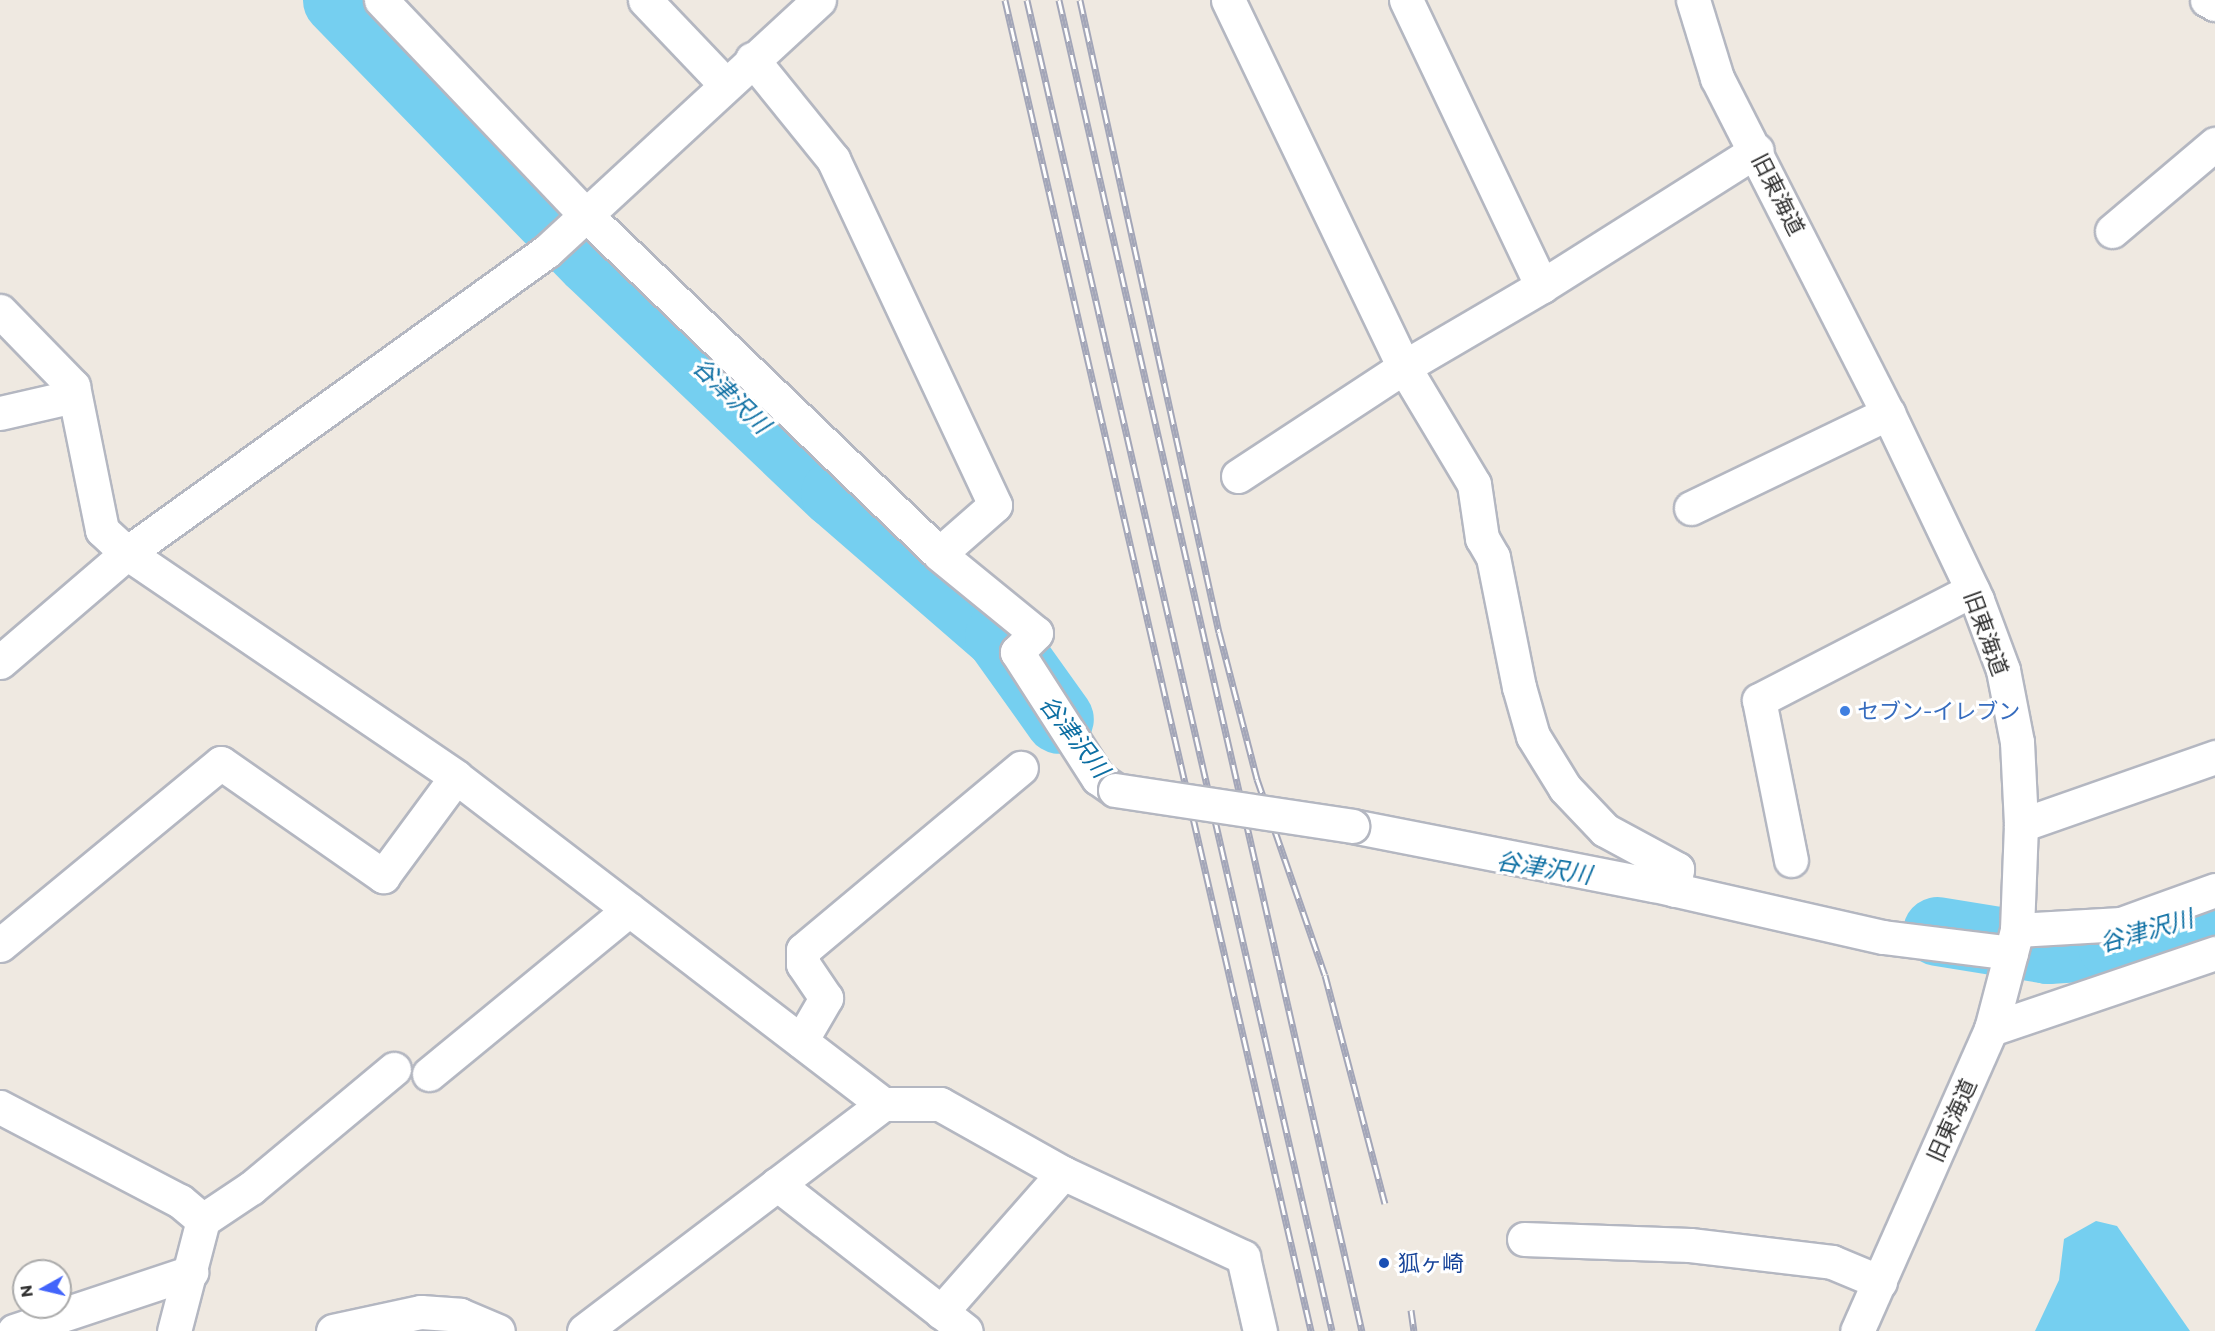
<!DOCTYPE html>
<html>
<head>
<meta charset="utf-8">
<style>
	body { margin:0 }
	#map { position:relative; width:2215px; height:1331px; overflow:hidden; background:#efe9e1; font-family:Commissioner,"Noto Sans JP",sans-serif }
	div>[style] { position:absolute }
	.water>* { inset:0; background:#75cff0 }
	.river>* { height:69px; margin:-34.5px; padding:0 34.5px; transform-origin:34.5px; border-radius:34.5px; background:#75cff0 }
	.roads { filter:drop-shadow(2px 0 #b4b7c1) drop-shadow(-2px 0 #b4b7c1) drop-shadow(0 2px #b4b7c1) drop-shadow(0 -2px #b4b7c1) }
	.street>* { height:33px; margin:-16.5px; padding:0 16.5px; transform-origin:16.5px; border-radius:16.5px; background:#fff }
	.secondary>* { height:33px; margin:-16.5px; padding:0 16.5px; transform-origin:16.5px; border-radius:16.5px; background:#fff }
	.rail>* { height:7px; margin-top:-3.5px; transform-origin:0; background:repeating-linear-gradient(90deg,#fff 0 14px,#a3a6b8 0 28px); box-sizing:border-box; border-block:2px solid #a3a6b8 }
	.bridges { filter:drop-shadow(2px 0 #b4b7c1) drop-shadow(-2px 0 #b4b7c1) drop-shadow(0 2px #b4b7c1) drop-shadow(0 -2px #b4b7c1) }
	.street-bridge>* { height:33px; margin:-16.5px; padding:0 16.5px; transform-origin:16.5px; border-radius:16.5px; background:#fff }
	.dots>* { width:16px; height:16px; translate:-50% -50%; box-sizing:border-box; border:3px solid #fff; border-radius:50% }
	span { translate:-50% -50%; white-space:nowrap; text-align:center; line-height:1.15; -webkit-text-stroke:6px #fff; paint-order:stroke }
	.street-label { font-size:22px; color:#2e2e2e }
	.shop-label { font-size:22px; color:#366cbe }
	.left { translate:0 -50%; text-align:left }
	.transit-label { font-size:22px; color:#164399 }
	.water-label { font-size:24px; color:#0d6fa3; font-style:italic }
	.north { position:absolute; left:12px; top:1259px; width:60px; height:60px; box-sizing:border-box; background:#fff; border:2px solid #ababab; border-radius:50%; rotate:262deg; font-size:16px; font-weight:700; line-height:24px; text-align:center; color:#2e2e2e }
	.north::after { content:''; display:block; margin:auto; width:21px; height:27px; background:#4264fb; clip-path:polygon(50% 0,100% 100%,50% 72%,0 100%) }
</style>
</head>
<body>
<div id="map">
	<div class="water">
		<i style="clip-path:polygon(2096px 1221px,2117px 1226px,2190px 1331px,2035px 1331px,2059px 1280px,2064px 1239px)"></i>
	</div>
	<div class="river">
		<i style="left:337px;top:0;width:363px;rotate:45.8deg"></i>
		<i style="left:590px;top:260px;width:338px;rotate:43.6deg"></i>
		<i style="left:835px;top:493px;width:217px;rotate:40.9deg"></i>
		<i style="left:999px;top:635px;width:103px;rotate:54.5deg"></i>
		<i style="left:1937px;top:931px;width:112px;rotate:9.2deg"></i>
		<i style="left:2048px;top:949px;width:64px;rotate:-3.6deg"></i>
		<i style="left:2112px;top:945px;width:109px;rotate:-19.3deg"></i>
	</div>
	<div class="roads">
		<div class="street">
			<i style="left:381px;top:0;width:297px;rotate:46.4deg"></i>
			<i style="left:586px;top:215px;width:489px;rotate:43.8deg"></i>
			<i style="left:939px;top:554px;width:125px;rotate:39.2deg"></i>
			<i style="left:1036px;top:633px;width:27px;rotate:135deg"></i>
			<i style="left:1017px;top:652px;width:150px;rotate:57.3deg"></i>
			<i style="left:1098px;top:778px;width:21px;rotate:35deg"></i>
			<i style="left:645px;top:0;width:116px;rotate:46.4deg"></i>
			<i style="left:1228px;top:0;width:407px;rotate:64.4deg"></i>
			<i style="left:1404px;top:367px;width:136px;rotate:59.1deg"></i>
			<i style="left:1474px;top:484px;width:55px;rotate:81.6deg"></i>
			<i style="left:1482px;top:538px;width:22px;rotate:60deg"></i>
			<i style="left:1493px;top:557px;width:133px;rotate:78.7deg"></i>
			<i style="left:1519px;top:687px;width:51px;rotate:74.1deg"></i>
			<i style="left:1533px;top:736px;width:61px;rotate:58.4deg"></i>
			<i style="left:1565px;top:788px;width:58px;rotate:46.4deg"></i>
			<i style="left:1605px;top:830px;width:82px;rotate:28.4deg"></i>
			<i style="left:1677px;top:869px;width:21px;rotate:98deg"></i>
			<i style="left:1406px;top:0;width:317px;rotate:64.6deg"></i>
			<i style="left:2207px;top:0;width:9px;rotate:27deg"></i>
			<i style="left:752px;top:59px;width:129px;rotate:51deg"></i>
			<i style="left:833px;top:159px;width:382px;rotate:64.9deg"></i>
			<i style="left:995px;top:505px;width:74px;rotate:138.8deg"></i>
			<i style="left:2112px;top:231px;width:135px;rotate:-40.2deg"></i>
			<i style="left:0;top:311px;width:105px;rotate:45.8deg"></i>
			<i style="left:73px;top:386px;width:147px;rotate:78.6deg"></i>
			<i style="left:102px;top:530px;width:34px;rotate:43deg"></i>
			<i style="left:127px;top:553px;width:398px;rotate:34.2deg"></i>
			<i style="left:456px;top:777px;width:538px;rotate:37.45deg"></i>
			<i style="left:0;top:413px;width:76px;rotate:-12.9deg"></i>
			<i style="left:1238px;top:476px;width:199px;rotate:-33.3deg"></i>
			<i style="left:1404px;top:367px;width:160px;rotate:-30.4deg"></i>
			<i style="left:1542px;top:286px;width:254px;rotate:-32.3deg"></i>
			<i style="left:1691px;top:508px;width:219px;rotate:-25.7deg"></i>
			<i style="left:0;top:662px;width:167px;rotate:-40.6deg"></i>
			<i style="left:127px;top:553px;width:517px;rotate:-35.72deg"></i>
			<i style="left:547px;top:251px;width:370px;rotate:-42.7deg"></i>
			<i style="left:2021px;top:825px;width:206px;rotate:-19.3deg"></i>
			<i style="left:1352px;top:826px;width:308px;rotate:11.1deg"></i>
			<i style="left:1654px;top:885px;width:235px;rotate:12.8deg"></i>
			<i style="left:1883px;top:937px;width:129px;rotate:7.1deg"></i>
			<i style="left:1791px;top:860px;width:163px;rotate:-101.3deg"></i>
			<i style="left:1759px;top:700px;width:240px;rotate:-27.3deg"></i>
			<i style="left:2017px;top:930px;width:104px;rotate:-3.3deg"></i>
			<i style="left:2121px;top:924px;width:100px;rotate:-19.9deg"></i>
			<i style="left:0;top:945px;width:286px;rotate:-39.5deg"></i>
			<i style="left:221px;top:763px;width:198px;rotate:34.9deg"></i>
			<i style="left:383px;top:876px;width:123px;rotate:-53.6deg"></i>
			<i style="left:801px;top:1041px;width:50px;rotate:-59.8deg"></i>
			<i style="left:826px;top:998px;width:41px;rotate:-124.1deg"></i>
			<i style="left:803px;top:964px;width:14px;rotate:-90deg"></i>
			<i style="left:803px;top:950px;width:284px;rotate:-39.9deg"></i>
			<i style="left:429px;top:1074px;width:259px;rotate:-39.4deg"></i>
			<i style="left:0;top:1107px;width:203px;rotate:27.6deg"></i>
			<i style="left:180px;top:1201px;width:30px;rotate:40deg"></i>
			<i style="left:203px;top:1220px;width:115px;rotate:104.6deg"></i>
			<i style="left:777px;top:1184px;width:239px;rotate:37.9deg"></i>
			<i style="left:203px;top:1220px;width:58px;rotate:-33.7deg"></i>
			<i style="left:251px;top:1188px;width:186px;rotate:-39.8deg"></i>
			<i style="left:1524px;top:1239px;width:166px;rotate:2.1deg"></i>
			<i style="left:1690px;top:1245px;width:143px;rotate:6.8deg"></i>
			<i style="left:1832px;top:1262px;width:52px;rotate:22.6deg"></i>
			<i style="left:941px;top:1312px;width:185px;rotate:-48.7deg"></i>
			<i style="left:14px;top:1331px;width:187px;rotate:-18.4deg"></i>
			<i style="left:333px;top:1331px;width:90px;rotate:-12.2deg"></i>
			<i style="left:421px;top:1312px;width:39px;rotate:4deg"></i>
			<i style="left:460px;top:1315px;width:41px;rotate:22.8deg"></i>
			<i style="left:584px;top:1331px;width:375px;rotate:-37.2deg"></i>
			<i style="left:883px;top:1104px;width:57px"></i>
			<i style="left:940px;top:1104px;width:141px;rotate:29.3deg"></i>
			<i style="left:1063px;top:1173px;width:199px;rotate:25deg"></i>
			<i style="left:1243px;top:1257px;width:76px;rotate:77.1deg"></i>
		</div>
		<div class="secondary">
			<i style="left:1693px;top:0;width:82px;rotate:72.9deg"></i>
			<i style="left:1717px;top:78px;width:376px;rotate:63deg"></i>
			<i style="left:1888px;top:413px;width:207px;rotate:64.5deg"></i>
			<i style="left:1977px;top:600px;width:75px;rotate:69.6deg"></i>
			<i style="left:2003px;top:670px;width:73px;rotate:79deg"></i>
			<i style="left:2017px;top:742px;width:83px;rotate:87.2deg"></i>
			<i style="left:2021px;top:825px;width:105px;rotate:92.2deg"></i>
			<i style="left:2017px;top:930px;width:102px;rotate:104.7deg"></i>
			<i style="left:1991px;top:1029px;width:330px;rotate:113.9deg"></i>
			<i style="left:1991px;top:1029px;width:237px;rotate:-18.7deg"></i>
		</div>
	</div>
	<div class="rail">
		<i style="left:1005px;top:0;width:1366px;rotate:77.05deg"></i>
		<i style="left:1027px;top:0;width:1365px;rotate:77.09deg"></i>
		<i style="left:1059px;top:0;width:1365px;rotate:77.18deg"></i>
		<i style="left:1080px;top:0;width:647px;rotate:77.6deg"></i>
		<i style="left:1219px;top:632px;width:152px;rotate:75.5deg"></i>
		<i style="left:1257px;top:779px;width:207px;rotate:70.9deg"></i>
		<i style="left:1325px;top:975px;width:236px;rotate:75.3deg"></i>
		<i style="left:1411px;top:1310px;width:21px;rotate:82deg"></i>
	</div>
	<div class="bridges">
		<div class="street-bridge">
			<i style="left:1115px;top:790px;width:240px;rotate:8.6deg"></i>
		</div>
	</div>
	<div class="dots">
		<i style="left:1845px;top:711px;background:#3f7fe0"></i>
		<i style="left:1384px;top:1263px;background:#1a4fb4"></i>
	</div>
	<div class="street-label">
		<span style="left:1779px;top:194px;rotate:63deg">旧東海道</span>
		<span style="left:1987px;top:633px;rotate:70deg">旧東海道</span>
		<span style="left:1951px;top:1120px;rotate:-66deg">旧東海道</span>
	</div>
	<div class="shop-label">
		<span class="left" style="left:1857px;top:711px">セブン-イレブン</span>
	</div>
	<div class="transit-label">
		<span class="left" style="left:1398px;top:1263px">狐ヶ崎</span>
	</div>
	<div class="water-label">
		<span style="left:732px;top:395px;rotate:44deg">谷津沢川</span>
		<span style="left:1075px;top:736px;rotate:52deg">谷津沢川</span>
		<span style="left:1544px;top:867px;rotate:9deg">谷津沢川</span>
		<span style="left:2146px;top:930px;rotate:-16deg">谷津沢川</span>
	</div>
	<div class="north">N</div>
</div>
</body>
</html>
